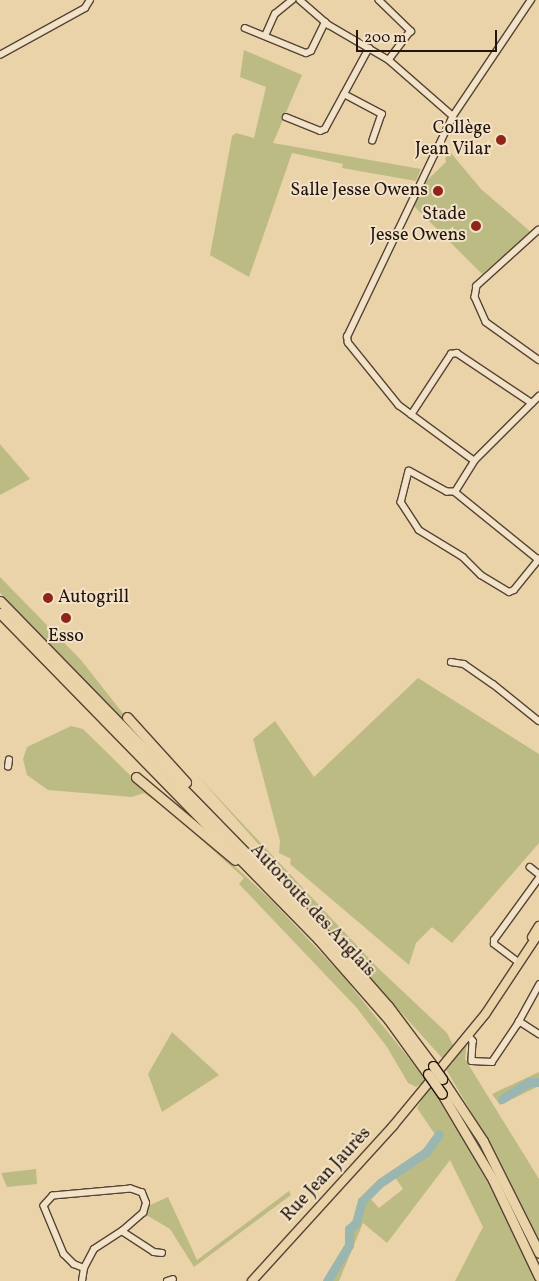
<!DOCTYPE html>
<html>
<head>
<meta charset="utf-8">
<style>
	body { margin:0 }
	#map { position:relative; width:539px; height:1281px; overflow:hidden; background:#ebd3a9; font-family:Vollkorn,serif }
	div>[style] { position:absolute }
	.green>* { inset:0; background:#bdbb84 }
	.river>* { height:9px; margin:-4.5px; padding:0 4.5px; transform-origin:4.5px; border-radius:4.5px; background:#9ab6b0 }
	.roads { filter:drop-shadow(1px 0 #554435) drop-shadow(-1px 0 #554435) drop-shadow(0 1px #554435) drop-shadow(0 -1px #554435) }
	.minor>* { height:5.5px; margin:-2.75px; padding:0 2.75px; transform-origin:2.75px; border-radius:2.75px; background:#f2e2c7 }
	.major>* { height:8px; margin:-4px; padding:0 4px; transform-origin:4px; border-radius:4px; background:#ebd3a9 }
	.highway>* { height:9px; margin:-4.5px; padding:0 4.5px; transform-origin:4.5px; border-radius:4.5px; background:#ebd3a9 }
	.bridges { filter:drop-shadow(1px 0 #23150e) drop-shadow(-1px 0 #23150e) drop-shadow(0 1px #23150e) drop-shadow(0 -1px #23150e) }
	.highway-bridge>* { height:9px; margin:-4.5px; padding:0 4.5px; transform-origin:4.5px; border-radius:4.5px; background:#ebd3a9 }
	.dots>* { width:14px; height:14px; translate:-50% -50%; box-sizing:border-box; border:2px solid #f2e2c7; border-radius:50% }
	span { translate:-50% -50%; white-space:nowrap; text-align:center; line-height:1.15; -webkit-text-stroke:4px #f2e2c7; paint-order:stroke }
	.poi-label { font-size:18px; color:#23150e }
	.right { translate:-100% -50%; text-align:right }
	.left { translate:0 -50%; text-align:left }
	.street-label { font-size:18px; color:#23150e }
	.scale { position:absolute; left:356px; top:30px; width:141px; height:22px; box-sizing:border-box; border:2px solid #23150e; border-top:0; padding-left:6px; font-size:15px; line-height:18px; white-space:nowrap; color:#23150e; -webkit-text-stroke:4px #f2e2c7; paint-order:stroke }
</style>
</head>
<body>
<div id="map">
	<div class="green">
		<i style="clip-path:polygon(244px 50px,302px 75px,273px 143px,421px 169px,416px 181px,342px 168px,343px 164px,292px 153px,249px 277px,210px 255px,232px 136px,236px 133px,254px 138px,266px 87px,240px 77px)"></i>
		<i style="clip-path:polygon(451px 153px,481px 189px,532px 233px,482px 274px,413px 205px,421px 186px,446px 162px,445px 158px)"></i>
		<i style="clip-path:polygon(0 444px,30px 479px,0 495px)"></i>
		<i style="clip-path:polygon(0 577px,81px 660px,136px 730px,134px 731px,0 593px)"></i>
		<i style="clip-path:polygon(418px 678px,539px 754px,539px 843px,452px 943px,432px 927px,416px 943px,409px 965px,290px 864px,291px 859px,279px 853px,280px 841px,253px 739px,275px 721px,314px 777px)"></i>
		<i style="clip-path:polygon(71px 726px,83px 729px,134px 779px,196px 830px,272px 901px,342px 975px,432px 1087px,457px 1126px,513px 1229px,535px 1281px,455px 1281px,483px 1227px,450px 1160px,387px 1243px,363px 1223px,339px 1281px,326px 1281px,349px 1245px,349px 1229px,356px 1223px,362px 1201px,368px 1196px,379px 1208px,403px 1189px,394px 1176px,433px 1143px,436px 1136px,417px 1108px,427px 1091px,422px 1083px,416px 1087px,408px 1083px,387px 1047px,356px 1007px,239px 884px,244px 878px,167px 809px,144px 793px,132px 797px,48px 790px,27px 775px,23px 759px,27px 747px)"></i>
		<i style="clip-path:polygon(197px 775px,377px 967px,447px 1033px,453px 1045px,443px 1059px,277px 875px,281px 872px,277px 865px)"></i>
		<i style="clip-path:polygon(172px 1032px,219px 1075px,162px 1112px,148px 1074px)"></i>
		<i style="clip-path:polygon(467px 1042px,465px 1059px,539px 1179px,539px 1239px,493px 1149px,444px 1066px)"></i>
		<i style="clip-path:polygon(539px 1072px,539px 1086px,500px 1105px,492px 1094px)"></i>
		<i style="clip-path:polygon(36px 1169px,37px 1184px,7px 1187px,1px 1173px)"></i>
		<i style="clip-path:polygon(289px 1191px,291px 1195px,194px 1267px,170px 1229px,143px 1213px,148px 1206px,168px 1197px,197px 1260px)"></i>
	</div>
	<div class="river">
		<i style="left:502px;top:1099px;width:32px;rotate:-32deg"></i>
		<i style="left:529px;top:1082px;width:10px"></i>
		<i style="left:327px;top:1281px;width:42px;rotate:-58.6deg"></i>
		<i style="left:349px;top:1245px;width:16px;rotate:-90deg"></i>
		<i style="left:349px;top:1229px;width:9px;rotate:-41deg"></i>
		<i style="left:356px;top:1223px;width:23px;rotate:-75deg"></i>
		<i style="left:362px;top:1201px;width:25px;rotate:-45deg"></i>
		<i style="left:380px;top:1183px;width:55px;rotate:-34deg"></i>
		<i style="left:426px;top:1152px;width:22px;rotate:-54deg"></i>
	</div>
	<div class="roads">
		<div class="minor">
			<i style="left:300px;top:0;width:38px;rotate:41deg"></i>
			<i style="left:329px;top:25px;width:69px;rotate:30.3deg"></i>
			<i style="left:389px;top:60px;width:85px;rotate:41.2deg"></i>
			<i style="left:379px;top:0;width:45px;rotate:44.1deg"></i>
			<i style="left:411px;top:31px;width:36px;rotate:127deg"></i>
			<i style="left:245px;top:28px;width:66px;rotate:22.3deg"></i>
			<i style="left:306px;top:53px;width:5px;rotate:-22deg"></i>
			<i style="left:311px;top:51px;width:32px;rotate:-64deg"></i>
			<i style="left:265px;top:36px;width:24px;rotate:-66deg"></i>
			<i style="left:275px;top:14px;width:22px;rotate:-39deg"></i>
			<i style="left:0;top:55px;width:97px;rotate:-28.9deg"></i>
			<i style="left:85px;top:8px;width:9px;rotate:-58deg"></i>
			<i style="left:344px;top:94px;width:43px;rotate:27.8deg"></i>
			<i style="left:382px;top:114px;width:28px;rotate:109deg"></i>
			<i style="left:286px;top:117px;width:37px;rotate:22deg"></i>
			<i style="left:320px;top:131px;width:5px;rotate:-22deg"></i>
			<i style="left:325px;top:129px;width:92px;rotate:-61.5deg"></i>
			<i style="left:539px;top:230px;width:84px;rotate:137.9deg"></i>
			<i style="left:477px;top:286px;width:11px;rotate:100deg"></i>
			<i style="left:475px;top:297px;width:27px;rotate:66deg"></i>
			<i style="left:486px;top:322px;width:65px;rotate:35.6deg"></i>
			<i style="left:411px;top:415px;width:73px;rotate:-56.7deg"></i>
			<i style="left:451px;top:354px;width:6px;rotate:-9deg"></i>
			<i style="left:457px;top:353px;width:90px;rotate:33.7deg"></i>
			<i style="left:474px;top:461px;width:93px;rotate:-143.7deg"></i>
			<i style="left:399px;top:406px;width:81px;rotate:-129deg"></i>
			<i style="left:348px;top:343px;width:6px;rotate:-99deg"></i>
			<i style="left:347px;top:337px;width:245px;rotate:-64.4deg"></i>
			<i style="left:453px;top:116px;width:140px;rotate:-56.1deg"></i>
			<i style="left:455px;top:492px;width:8px;rotate:180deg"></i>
			<i style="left:447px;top:492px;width:43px;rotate:-151.1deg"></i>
			<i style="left:409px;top:471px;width:32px;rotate:104deg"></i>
			<i style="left:401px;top:502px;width:33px;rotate:57deg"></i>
			<i style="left:419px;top:530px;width:52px;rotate:31.5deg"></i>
			<i style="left:463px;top:557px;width:25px;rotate:45deg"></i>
			<i style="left:481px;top:575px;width:33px;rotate:31deg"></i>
			<i style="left:509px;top:592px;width:5px;rotate:-22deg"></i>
			<i style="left:514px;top:590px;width:40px;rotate:-51deg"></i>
			<i style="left:455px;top:492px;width:36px;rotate:-58deg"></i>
			<i style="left:474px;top:461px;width:92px;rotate:-45deg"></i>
			<i style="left:455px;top:492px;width:108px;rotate:39deg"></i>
			<i style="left:451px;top:662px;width:13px;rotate:9deg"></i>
			<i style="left:464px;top:664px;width:35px;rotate:35deg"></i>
			<i style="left:493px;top:684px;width:59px;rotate:38.8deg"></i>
			<i style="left:8px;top:767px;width:7px;rotate:-82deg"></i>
			<i style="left:530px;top:867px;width:11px;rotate:38deg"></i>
			<i style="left:519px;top:963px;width:31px;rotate:-143deg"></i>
			<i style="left:494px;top:944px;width:4px;rotate:-90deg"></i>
			<i style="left:494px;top:940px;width:77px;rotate:-54deg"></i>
			<i style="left:519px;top:1021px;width:24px;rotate:33deg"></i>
			<i style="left:468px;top:1035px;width:8px;rotate:50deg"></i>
			<i style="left:473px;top:1041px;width:20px;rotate:93deg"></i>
			<i style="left:472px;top:1061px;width:20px;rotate:3deg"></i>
			<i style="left:492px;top:1062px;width:45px;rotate:-56deg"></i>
			<i style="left:517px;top:1025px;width:46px;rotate:-61.2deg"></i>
			<i style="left:122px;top:1231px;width:38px;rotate:33deg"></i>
			<i style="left:154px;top:1252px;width:8px;rotate:7deg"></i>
			<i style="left:82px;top:1281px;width:13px;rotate:-81deg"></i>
			<i style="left:84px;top:1268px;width:21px;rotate:-62deg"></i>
			<i style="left:94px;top:1249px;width:33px;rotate:-33deg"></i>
			<i style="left:122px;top:1231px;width:28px;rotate:-41deg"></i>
			<i style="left:143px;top:1213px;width:10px;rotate:-73deg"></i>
			<i style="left:146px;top:1203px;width:11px;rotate:-112deg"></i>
			<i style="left:142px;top:1193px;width:12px;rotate:-160deg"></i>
			<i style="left:131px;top:1189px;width:78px;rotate:174.9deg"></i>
			<i style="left:53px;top:1196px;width:13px;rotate:132deg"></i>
			<i style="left:44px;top:1206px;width:52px;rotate:67.4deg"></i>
			<i style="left:64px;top:1254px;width:14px;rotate:45deg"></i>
			<i style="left:74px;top:1264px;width:11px;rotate:22deg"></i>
			<i style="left:167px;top:1281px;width:6px;rotate:-18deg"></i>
		</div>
		<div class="major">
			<i style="left:532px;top:937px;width:13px;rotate:-58deg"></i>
			<i style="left:252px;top:1281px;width:210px;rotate:-47.7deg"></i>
			<i style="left:393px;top:1126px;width:146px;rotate:-50.5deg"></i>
			<i style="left:486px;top:1013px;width:96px;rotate:-56.5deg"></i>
		</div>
		<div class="highway">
			<i style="left:0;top:601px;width:462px;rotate:45.7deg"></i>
			<i style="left:323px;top:932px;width:98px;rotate:48.7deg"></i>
			<i style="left:388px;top:1006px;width:75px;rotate:53.1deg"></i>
			<i style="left:0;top:613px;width:457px;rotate:45.7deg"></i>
			<i style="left:319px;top:940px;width:106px;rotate:48.8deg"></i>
			<i style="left:389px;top:1020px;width:67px;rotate:54.2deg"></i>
			<i style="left:127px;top:717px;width:88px;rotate:47.8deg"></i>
			<i style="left:136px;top:777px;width:129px;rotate:40deg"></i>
			<i style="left:442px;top:1079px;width:74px;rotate:56.5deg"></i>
			<i style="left:483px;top:1141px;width:125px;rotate:63.4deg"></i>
			<i style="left:442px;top:1094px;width:100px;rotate:59.3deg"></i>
			<i style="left:493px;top:1180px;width:107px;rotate:64.6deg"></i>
		</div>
	</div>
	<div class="bridges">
		<div class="highway-bridge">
			<i style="left:433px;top:1066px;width:16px;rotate:55deg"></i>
			<i style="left:428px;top:1074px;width:24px;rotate:55deg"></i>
		</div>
	</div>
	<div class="dots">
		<i style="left:501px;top:140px;background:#8f2418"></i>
		<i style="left:438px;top:191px;background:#8f2418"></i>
		<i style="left:476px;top:226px;background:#8f2418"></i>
		<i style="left:48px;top:598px;background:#8f2418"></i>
		<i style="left:66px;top:618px;background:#8f2418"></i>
	</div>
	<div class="poi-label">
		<span class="right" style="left:491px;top:140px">Collège<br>Jean Vilar</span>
		<span class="right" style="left:428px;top:191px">Salle Jesse Owens</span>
		<span class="right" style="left:466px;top:226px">Stade<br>Jesse Owens</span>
		<span class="left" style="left:58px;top:598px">Autogrill</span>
		<span style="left:66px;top:637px">Esso</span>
	</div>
	<div class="street-label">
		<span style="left:312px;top:911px;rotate:47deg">Autoroute des Anglais</span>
		<span style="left:327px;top:1175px;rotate:-47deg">Rue Jean Jaurès</span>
	</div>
	<div class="scale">200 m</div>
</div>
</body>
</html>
